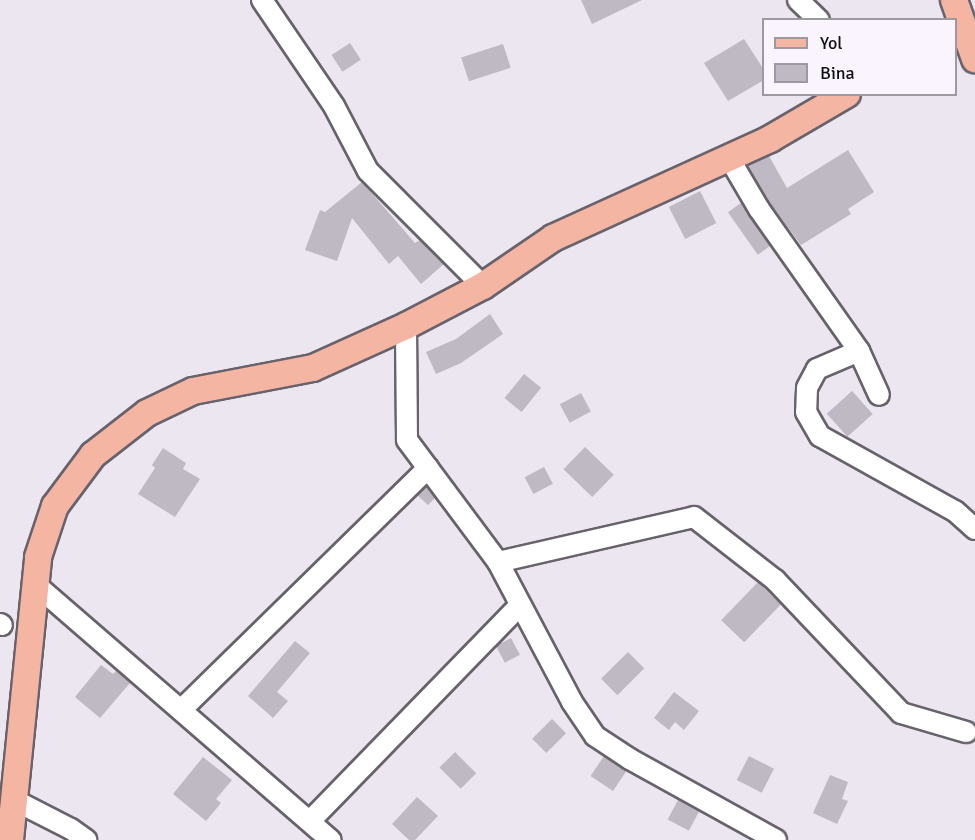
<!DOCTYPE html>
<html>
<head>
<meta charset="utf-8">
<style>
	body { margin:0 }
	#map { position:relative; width:975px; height:840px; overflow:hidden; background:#ece6f0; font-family:Signika,sans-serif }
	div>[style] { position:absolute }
	.building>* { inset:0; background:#beb9c3; transform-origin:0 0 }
	.roads { filter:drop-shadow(2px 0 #67626b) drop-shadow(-2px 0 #67626b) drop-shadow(0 2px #67626b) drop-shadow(0 -2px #67626b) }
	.minor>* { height:20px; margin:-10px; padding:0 10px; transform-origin:10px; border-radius:10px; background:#fff }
	.major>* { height:26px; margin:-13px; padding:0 13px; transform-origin:13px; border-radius:13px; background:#f4b5a3 }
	span { translate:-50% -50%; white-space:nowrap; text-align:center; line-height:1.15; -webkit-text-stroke:5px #f9f4fe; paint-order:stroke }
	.legend { position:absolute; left:762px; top:18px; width:195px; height:78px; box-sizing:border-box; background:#f9f4fe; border:2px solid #9c99a0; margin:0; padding:8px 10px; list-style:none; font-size:18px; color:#111013 }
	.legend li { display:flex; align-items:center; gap:12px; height:30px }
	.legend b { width:30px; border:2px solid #9c99a0 }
</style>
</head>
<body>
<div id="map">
	<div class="building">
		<i style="clip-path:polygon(581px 0,642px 0,592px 24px)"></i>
		<i style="clip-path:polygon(744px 39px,764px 70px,764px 80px,728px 101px,704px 63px)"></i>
		<i style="left:350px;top:43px;width:20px;height:22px;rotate:57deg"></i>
		<i style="left:503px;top:44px;width:25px;height:44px;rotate:72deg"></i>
		<i style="clip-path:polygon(848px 150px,874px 192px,848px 209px,851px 214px,801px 245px,769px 202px,748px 166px,769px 156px,787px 188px)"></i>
		<i style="clip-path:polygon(362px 182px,415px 243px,420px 240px,444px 264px,421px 284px,398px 256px,389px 264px,352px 218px,337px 261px,305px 250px,320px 210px,325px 212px)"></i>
		<i style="left:700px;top:191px;width:36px;height:35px;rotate:63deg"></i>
		<i style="left:741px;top:203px;width:52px;height:16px;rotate:55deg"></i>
		<i style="clip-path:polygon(490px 314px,503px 334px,461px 363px,436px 374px,426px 352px,456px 339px)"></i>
		<i style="left:524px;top:374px;width:22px;height:31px;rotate:39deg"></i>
		<i style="left:852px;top:391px;width:31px;height:34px;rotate:48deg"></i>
		<i style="left:581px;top:393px;width:21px;height:24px;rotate:62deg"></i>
		<i style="left:585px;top:447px;width:40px;height:31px;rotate:44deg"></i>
		<i style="clip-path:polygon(163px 448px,186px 463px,183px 469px,200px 479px,175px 517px,138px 494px,155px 468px,152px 465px)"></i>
		<i style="left:544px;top:467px;width:19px;height:22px;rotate:62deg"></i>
		<i style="clip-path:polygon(427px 486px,435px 498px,428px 505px,417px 495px)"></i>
		<i style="left:758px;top:582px;width:32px;height:53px;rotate:44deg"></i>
		<i style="left:511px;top:638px;width:19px;height:17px;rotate:62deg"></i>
		<i style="clip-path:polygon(295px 641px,310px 653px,277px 692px,288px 701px,273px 718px,248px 696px)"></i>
		<i style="left:628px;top:652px;width:23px;height:38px;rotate:45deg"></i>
		<i style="clip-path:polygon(101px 665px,113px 674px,116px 671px,130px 683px,100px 718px,75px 697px)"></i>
		<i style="clip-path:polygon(674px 692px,699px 711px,684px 730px,675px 722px,669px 730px,654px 718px)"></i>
		<i style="left:552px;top:719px;width:20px;height:28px;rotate:45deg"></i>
		<i style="left:455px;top:752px;width:30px;height:22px;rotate:45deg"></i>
		<i style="left:604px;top:756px;width:27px;height:24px;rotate:34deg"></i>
		<i style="left:749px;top:756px;width:28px;height:27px;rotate:27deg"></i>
		<i style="clip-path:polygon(203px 757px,232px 780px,216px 799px,221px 803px,206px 821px,173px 794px)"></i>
		<i style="clip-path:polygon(830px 775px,848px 782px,842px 799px,848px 801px,837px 824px,813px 813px)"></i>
		<i style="clip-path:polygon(417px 797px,438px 816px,415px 840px,409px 840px,392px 824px)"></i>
		<i style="left:678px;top:800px;width:24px;height:22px;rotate:28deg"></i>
	</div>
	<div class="roads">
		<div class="minor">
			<i style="left:262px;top:0;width:128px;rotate:55.8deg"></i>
			<i style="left:334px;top:106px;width:73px;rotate:62.4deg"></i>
			<i style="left:368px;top:171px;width:163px;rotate:45deg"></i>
			<i style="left:798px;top:0;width:29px;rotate:44deg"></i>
			<i style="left:729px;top:158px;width:59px;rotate:59.5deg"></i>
			<i style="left:759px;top:209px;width:174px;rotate:54.8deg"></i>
			<i style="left:859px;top:351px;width:46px;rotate:156.8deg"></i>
			<i style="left:817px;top:369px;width:21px;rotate:118deg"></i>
			<i style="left:807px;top:388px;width:24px;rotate:92deg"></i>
			<i style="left:806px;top:412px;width:28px;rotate:60deg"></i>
			<i style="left:820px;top:436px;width:154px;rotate:29.1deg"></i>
			<i style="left:955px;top:511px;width:27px;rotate:42deg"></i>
			<i style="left:406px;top:326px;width:114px;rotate:89.5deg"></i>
			<i style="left:407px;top:440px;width:152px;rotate:53.3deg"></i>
			<i style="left:498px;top:562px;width:158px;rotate:62.1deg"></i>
			<i style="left:572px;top:702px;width:41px;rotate:55.9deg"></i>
			<i style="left:595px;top:736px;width:42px;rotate:33.3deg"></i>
			<i style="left:630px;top:759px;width:167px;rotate:29deg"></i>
			<i style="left:859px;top:351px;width:48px;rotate:65.6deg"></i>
			<i style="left:498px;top:562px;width:201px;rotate:-12.9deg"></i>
			<i style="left:694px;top:517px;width:103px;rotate:37.9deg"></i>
			<i style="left:775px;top:580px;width:183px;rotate:46.5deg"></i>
			<i style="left:901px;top:713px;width:68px;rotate:16.3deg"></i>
			<i style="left:35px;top:584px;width:391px;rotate:40.9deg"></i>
			<i style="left:0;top:624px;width:2px;rotate:27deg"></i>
			<i style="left:181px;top:710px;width:346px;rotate:-44.4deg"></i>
			<i style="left:14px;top:800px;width:64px;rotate:27deg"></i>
			<i style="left:71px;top:829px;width:19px;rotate:36deg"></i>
			<i style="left:310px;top:821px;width:301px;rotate:-45.8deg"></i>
		</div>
		<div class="major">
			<i style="left:954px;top:0;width:63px;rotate:70.4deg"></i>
			<i style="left:10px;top:840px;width:284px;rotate:-84.3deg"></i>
			<i style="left:38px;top:557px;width:54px;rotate:-71.6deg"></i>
			<i style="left:55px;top:506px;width:64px;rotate:-53.3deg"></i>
			<i style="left:93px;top:455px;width:68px;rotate:-37.9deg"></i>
			<i style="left:147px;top:413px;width:51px;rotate:-25.6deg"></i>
			<i style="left:193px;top:391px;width:122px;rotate:-10.9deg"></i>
			<i style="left:313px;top:368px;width:102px;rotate:-24.3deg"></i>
			<i style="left:406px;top:326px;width:87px;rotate:-27.5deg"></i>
			<i style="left:483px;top:286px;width:85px;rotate:-34.4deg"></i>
			<i style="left:553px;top:238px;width:239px;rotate:-24.5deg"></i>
			<i style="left:770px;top:139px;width:89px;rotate:-30.3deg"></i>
		</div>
	</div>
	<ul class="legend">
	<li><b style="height:8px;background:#f4b5a3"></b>Yol</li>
	<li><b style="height:16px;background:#beb9c3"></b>Bina</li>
	</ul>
</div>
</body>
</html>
